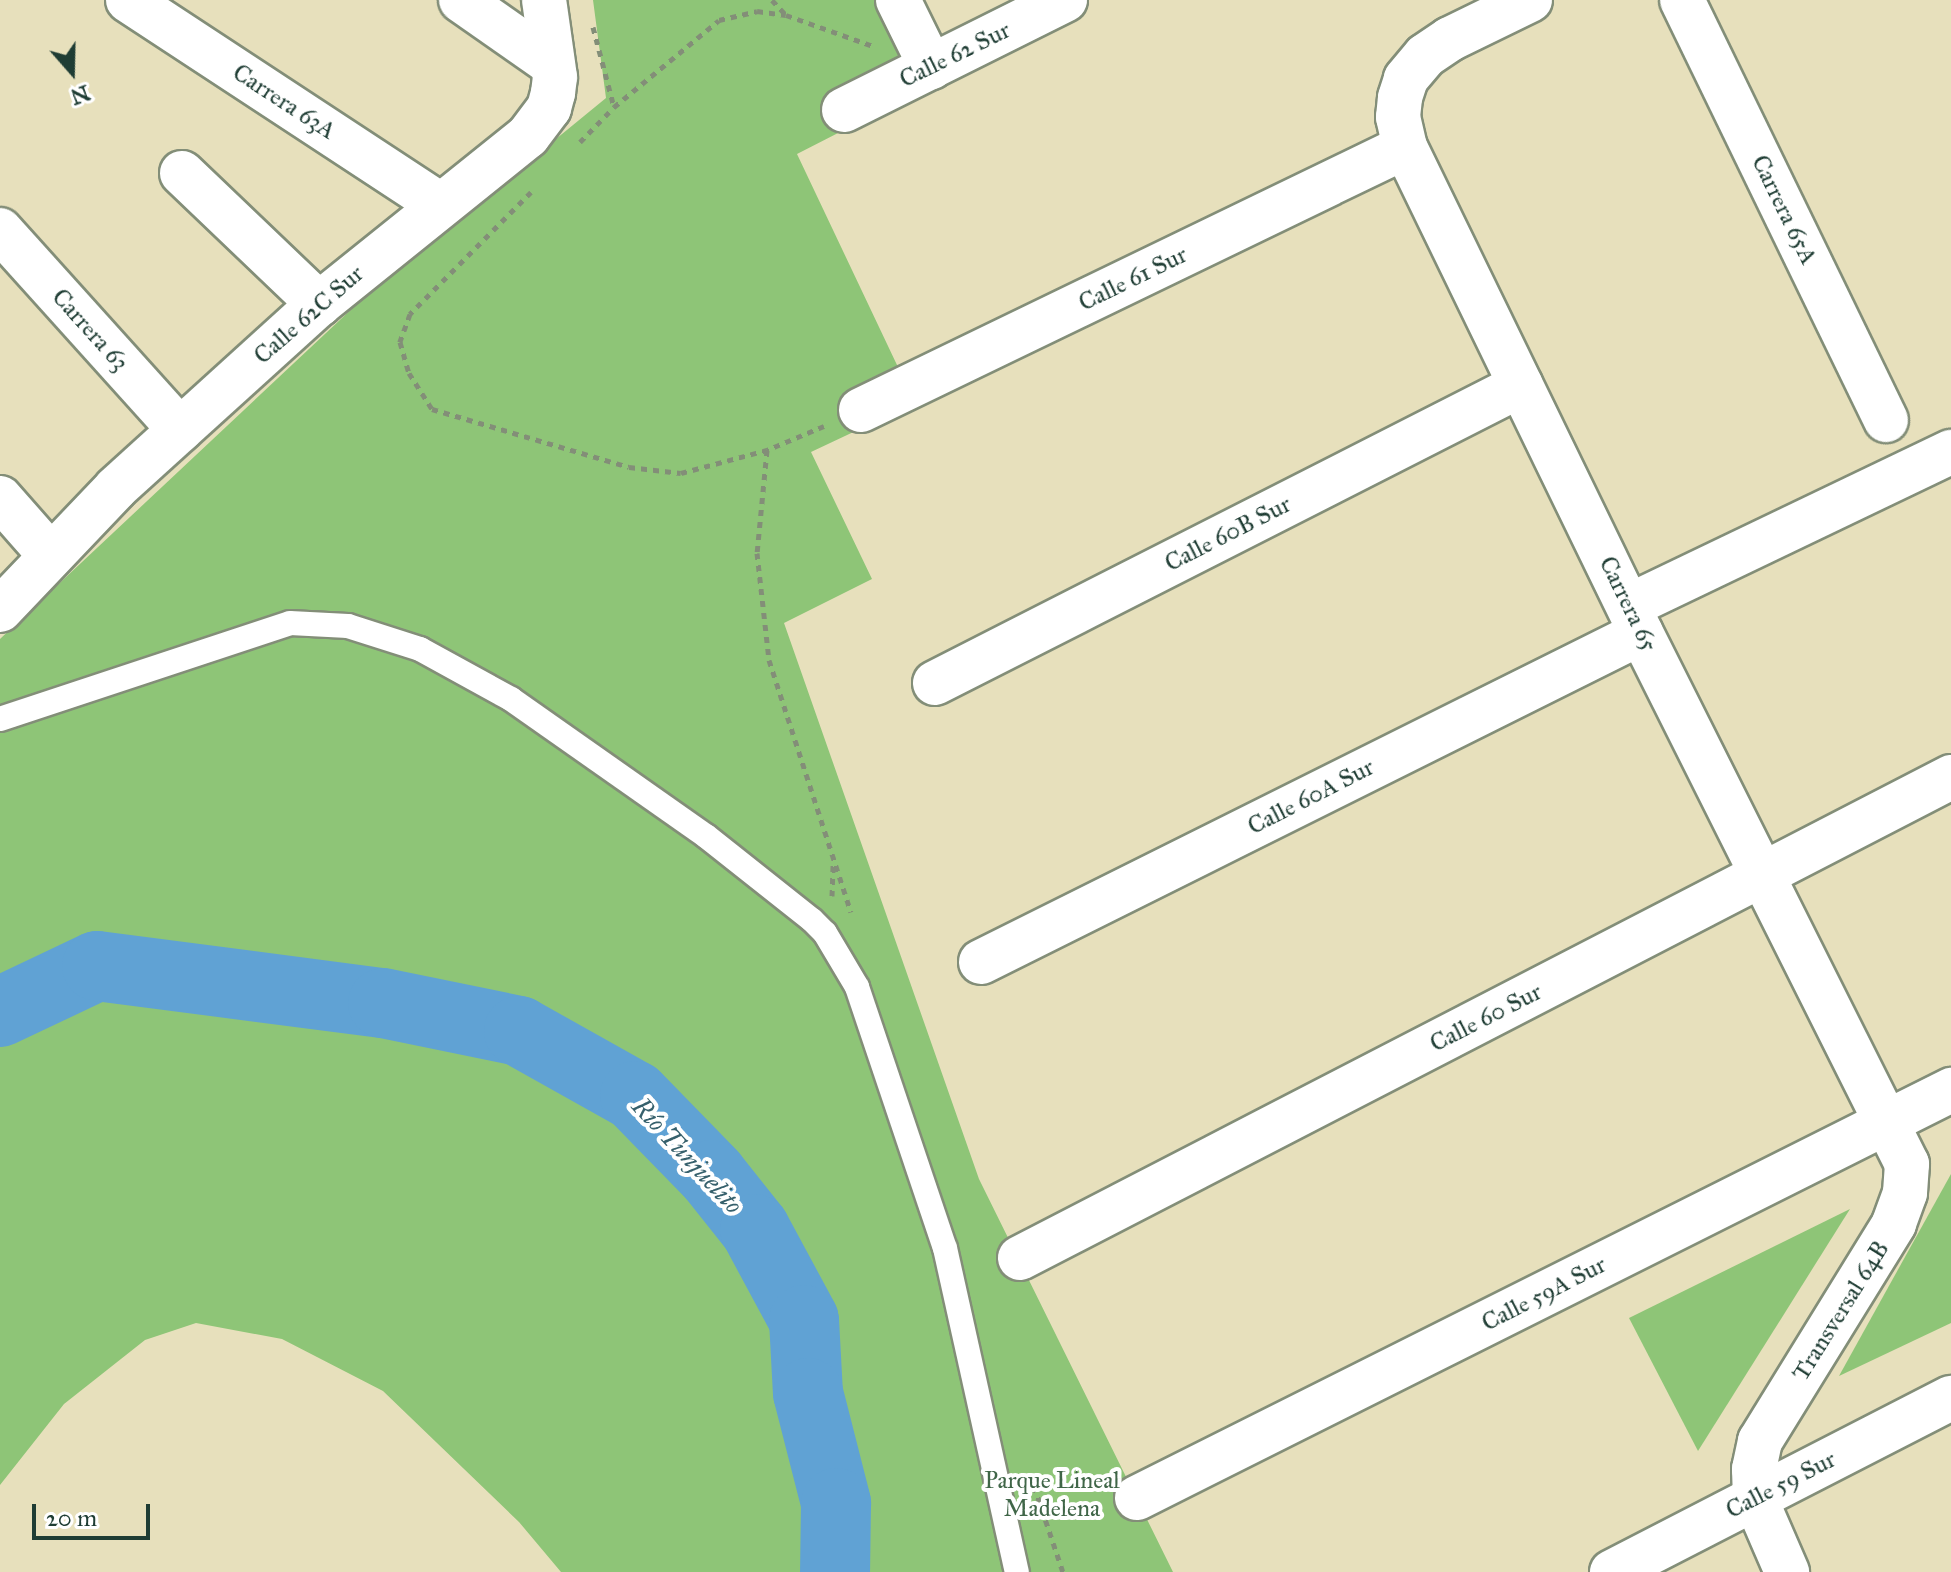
<!DOCTYPE html>
<html>
<head>
<meta charset="utf-8">
<style>
	body { margin:0 }
	#map { position:relative; width:1951px; height:1572px; overflow:hidden; background:#e7e0bc; font-family:"IM FELL Great Primer",serif }
	div>[style] { position:absolute }
	.green>* { inset:0; background:#8ec577 }
	.river>* { height:70px; margin:-35px; padding:0 35px; transform-origin:35px; border-radius:35px; background:#60a2d4 }
	.path>* { height:5px; margin-top:-2.5px; transform-origin:0; background:repeating-linear-gradient(90deg,#838e78 0 6px,transparent 0 12px) }
	.roads { filter:drop-shadow(2px 0 #838e78) drop-shadow(-2px 0 #838e78) drop-shadow(0 2px #838e78) drop-shadow(0 -2px #838e78) }
	.lane>* { height:24px; margin:-12px; padding:0 12px; transform-origin:12px; border-radius:12px; background:#fff }
	.street>* { height:44px; margin:-22px; padding:0 22px; transform-origin:22px; border-radius:22px; background:#fff }
	span { translate:-50% -50%; white-space:nowrap; text-align:center; line-height:1.15; -webkit-text-stroke:8px #fff; paint-order:stroke }
	.street-label { font-size:24px; color:#1f3d34 }
	.park-label { font-size:24px; color:#406648 }
	.water-label { font-size:26px; color:#36606c; font-style:italic }
	.north { position:absolute; left:32px; top:32px; width:80px; height:80px; -webkit-text-stroke:6px #fff; paint-order:stroke; rotate:160deg; font-size:22px; font-weight:700; line-height:32px; text-align:center; color:#1f3d34 }
	.north::after { content:''; display:block; margin:auto; width:28px; height:36px; background:#1f3d34; clip-path:polygon(50% 0,100% 100%,50% 72%,0 100%) }
	.scale { position:absolute; left:32px; top:1504px; width:118px; height:36px; box-sizing:border-box; border:4px solid #1f3d34; border-top:0; padding-left:10px; font-size:24px; line-height:28px; white-space:nowrap; color:#1f3d34; -webkit-text-stroke:6px #fff; paint-order:stroke }
</style>
</head>
<body>
<div id="map">
	<div class="green">
		<i style="clip-path:polygon(593px 0,887px 0,930px 86px,797px 154px,915px 403px,811px 452px,872px 579px,784px 623px,979px 1179px,1173px 1572px,561px 1572px,519px 1522px,383px 1391px,282px 1339px,196px 1323px,145px 1340px,64px 1404px,0 1485px,0 639px,374px 288px,606px 98px)"></i>
		<i style="clip-path:polygon(1951px 1174px,1951px 1323px,1839px 1376px)"></i>
		<i style="clip-path:polygon(1850px 1209px,1698px 1451px,1629px 1318px)"></i>
	</div>
	<div class="river">
		<i style="left:0;top:1012px;width:107px;rotate:-25.4deg"></i>
		<i style="left:97px;top:966px;width:288px;rotate:7.4deg"></i>
		<i style="left:383px;top:1003px;width:139px;rotate:11.6deg"></i>
		<i style="left:519px;top:1031px;width:133px;rotate:29.3deg"></i>
		<i style="left:635px;top:1096px;width:110px;rotate:45.7deg"></i>
		<i style="left:712px;top:1175px;width:69px;rotate:51.5deg"></i>
		<i style="left:755px;top:1229px;width:103px;rotate:61.7deg"></i>
		<i style="left:804px;top:1320px;width:73px;rotate:86.9deg"></i>
		<i style="left:808px;top:1393px;width:114px;rotate:75.7deg"></i>
		<i style="left:836px;top:1503px;width:69px;rotate:90.8deg"></i>
	</div>
	<div class="path">
		<i style="left:772px;top:0;width:19px;rotate:47deg"></i>
		<i style="left:593px;top:27px;width:83px;rotate:75.3deg"></i>
		<i style="left:580px;top:142px;width:49px;rotate:-45.8deg"></i>
		<i style="left:614px;top:107px;width:136px;rotate:-39.6deg"></i>
		<i style="left:719px;top:20px;width:39px;rotate:-13deg"></i>
		<i style="left:757px;top:11px;width:29px;rotate:8deg"></i>
		<i style="left:786px;top:15px;width:92px;rotate:19.6deg"></i>
		<i style="left:531px;top:192px;width:172px;rotate:134.8deg"></i>
		<i style="left:410px;top:314px;width:30px;rotate:110deg"></i>
		<i style="left:400px;top:342px;width:32px;rotate:74deg"></i>
		<i style="left:409px;top:373px;width:43px;rotate:57.4deg"></i>
		<i style="left:432px;top:409px;width:205px;rotate:16.4deg"></i>
		<i style="left:629px;top:467px;width:52px;rotate:6.6deg"></i>
		<i style="left:681px;top:473px;width:89px;rotate:-15deg"></i>
		<i style="left:824px;top:426px;width:62px;rotate:157.2deg"></i>
		<i style="left:767px;top:450px;width:103px;rotate:95.5deg"></i>
		<i style="left:757px;top:553px;width:108px;rotate:83.6deg"></i>
		<i style="left:769px;top:660px;width:265px;rotate:72deg"></i>
		<i style="left:832px;top:896px;width:34px;rotate:-88deg"></i>
		<i style="left:1034px;top:1486px;width:91px;rotate:71.4deg"></i>
	</div>
	<div class="roads">
		<div class="lane">
			<i style="left:0;top:719px;width:305px;rotate:-18.3deg"></i>
			<i style="left:290px;top:623px;width:58px;rotate:3deg"></i>
			<i style="left:348px;top:626px;width:76px;rotate:17.7deg"></i>
			<i style="left:420px;top:649px;width:104px;rotate:28.8deg"></i>
			<i style="left:511px;top:699px;width:238px;rotate:35.1deg"></i>
			<i style="left:706px;top:836px;width:135px;rotate:38.4deg"></i>
			<i style="left:812px;top:920px;width:18px;rotate:45deg"></i>
			<i style="left:825px;top:933px;width:63px;rotate:59.3deg"></i>
			<i style="left:857px;top:987px;width:275px;rotate:71.4deg"></i>
			<i style="left:945px;top:1248px;width:332px;rotate:77.5deg"></i>
		</div>
		<div class="street">
			<i style="left:128px;top:0;width:372px;rotate:33.3deg"></i>
			<i style="left:461px;top:0;width:110px;rotate:35deg"></i>
			<i style="left:898px;top:0;width:75px;rotate:63.8deg"></i>
			<i style="left:1530px;top:0;width:89px;rotate:154deg"></i>
			<i style="left:1450px;top:39px;width:30px;rotate:146deg"></i>
			<i style="left:1425px;top:56px;width:30px;rotate:130deg"></i>
			<i style="left:1406px;top:79px;width:20px;rotate:108deg"></i>
			<i style="left:1400px;top:98px;width:19px;rotate:96deg"></i>
			<i style="left:1398px;top:117px;width:31px;rotate:77deg"></i>
			<i style="left:1405px;top:147px;width:540px;rotate:64.1deg"></i>
			<i style="left:1641px;top:633px;width:594px;rotate:63.39deg"></i>
			<i style="left:1907px;top:1164px;width:29px;rotate:94deg"></i>
			<i style="left:1905px;top:1193px;width:33px;rotate:110deg"></i>
			<i style="left:1894px;top:1224px;width:255px;rotate:121.7deg"></i>
			<i style="left:1760px;top:1441px;width:29px;rotate:102deg"></i>
			<i style="left:1754px;top:1469px;width:29px;rotate:88deg"></i>
			<i style="left:1755px;top:1498px;width:81px;rotate:66.6deg"></i>
			<i style="left:1682px;top:0;width:467px;rotate:64.1deg"></i>
			<i style="left:844px;top:110px;width:247px;rotate:-26.5deg"></i>
			<i style="left:182px;top:173px;width:190px;rotate:43.7deg"></i>
			<i style="left:0;top:230px;width:269px;rotate:48deg"></i>
			<i style="left:861px;top:410px;width:604px;rotate:-25.8deg"></i>
			<i style="left:0;top:498px;width:77px;rotate:48.7deg"></i>
			<i style="left:1629px;top:606px;width:357px;rotate:-25.6deg"></i>
			<i style="left:0;top:610px;width:168px;rotate:-46.4deg"></i>
			<i style="left:116px;top:488px;width:274px;rotate:-42.2deg"></i>
			<i style="left:319px;top:304px;width:268px;rotate:-38.8deg"></i>
			<i style="left:528px;top:136px;width:35px;rotate:-53deg"></i>
			<i style="left:549px;top:108px;width:16px;rotate:-75deg"></i>
			<i style="left:553px;top:93px;width:16px;rotate:-83deg"></i>
			<i style="left:555px;top:77px;width:78px;rotate:-98.1deg"></i>
			<i style="left:935px;top:683px;width:657px;rotate:-26.95deg"></i>
			<i style="left:981px;top:962px;width:737px;rotate:-26.5deg"></i>
			<i style="left:1020px;top:1258px;width:1048px;rotate:-27.32deg"></i>
			<i style="left:1137px;top:1498px;width:911px;rotate:-26.62deg"></i>
			<i style="left:1612px;top:1572px;width:381px;rotate:-27.2deg"></i>
		</div>
	</div>
	<div class="street-label">
		<span style="left:955px;top:55px;rotate:-26deg">Calle 62 Sur</span>
		<span style="left:284px;top:102px;rotate:33deg">Carrera 63A</span>
		<span style="left:1784px;top:210px;rotate:64deg">Carrera 65A</span>
		<span style="left:1133px;top:279px;rotate:-26deg">Calle 61 Sur</span>
		<span style="left:309px;top:315px;rotate:-41deg">Calle 62C Sur</span>
		<span style="left:90px;top:330px;rotate:48deg">Carrera 63</span>
		<span style="left:1228px;top:534px;rotate:-27deg">Calle 60B Sur</span>
		<span style="left:1628px;top:604px;rotate:64deg">Carrera 65</span>
		<span style="left:1311px;top:797px;rotate:-27deg">Calle 60A Sur</span>
		<span style="left:1486px;top:1018px;rotate:-27deg">Calle 60 Sur</span>
		<span style="left:1544px;top:1294px;rotate:-27deg">Calle 59A Sur</span>
		<span style="left:1841px;top:1311px;rotate:-58deg">Transversal 64B</span>
		<span style="left:1781px;top:1485px;rotate:-27deg">Calle 59 Sur</span>
	</div>
	<div class="park-label">
		<span style="left:1052px;top:1495px">Parque Lineal<br>Madelena</span>
	</div>
	<div class="water-label">
		<span style="left:687px;top:1156px;rotate:47deg">Río Tunjuelito</span>
	</div>
	<div class="north">N</div>
	<div class="scale">20 m</div>
</div>
</body>
</html>
